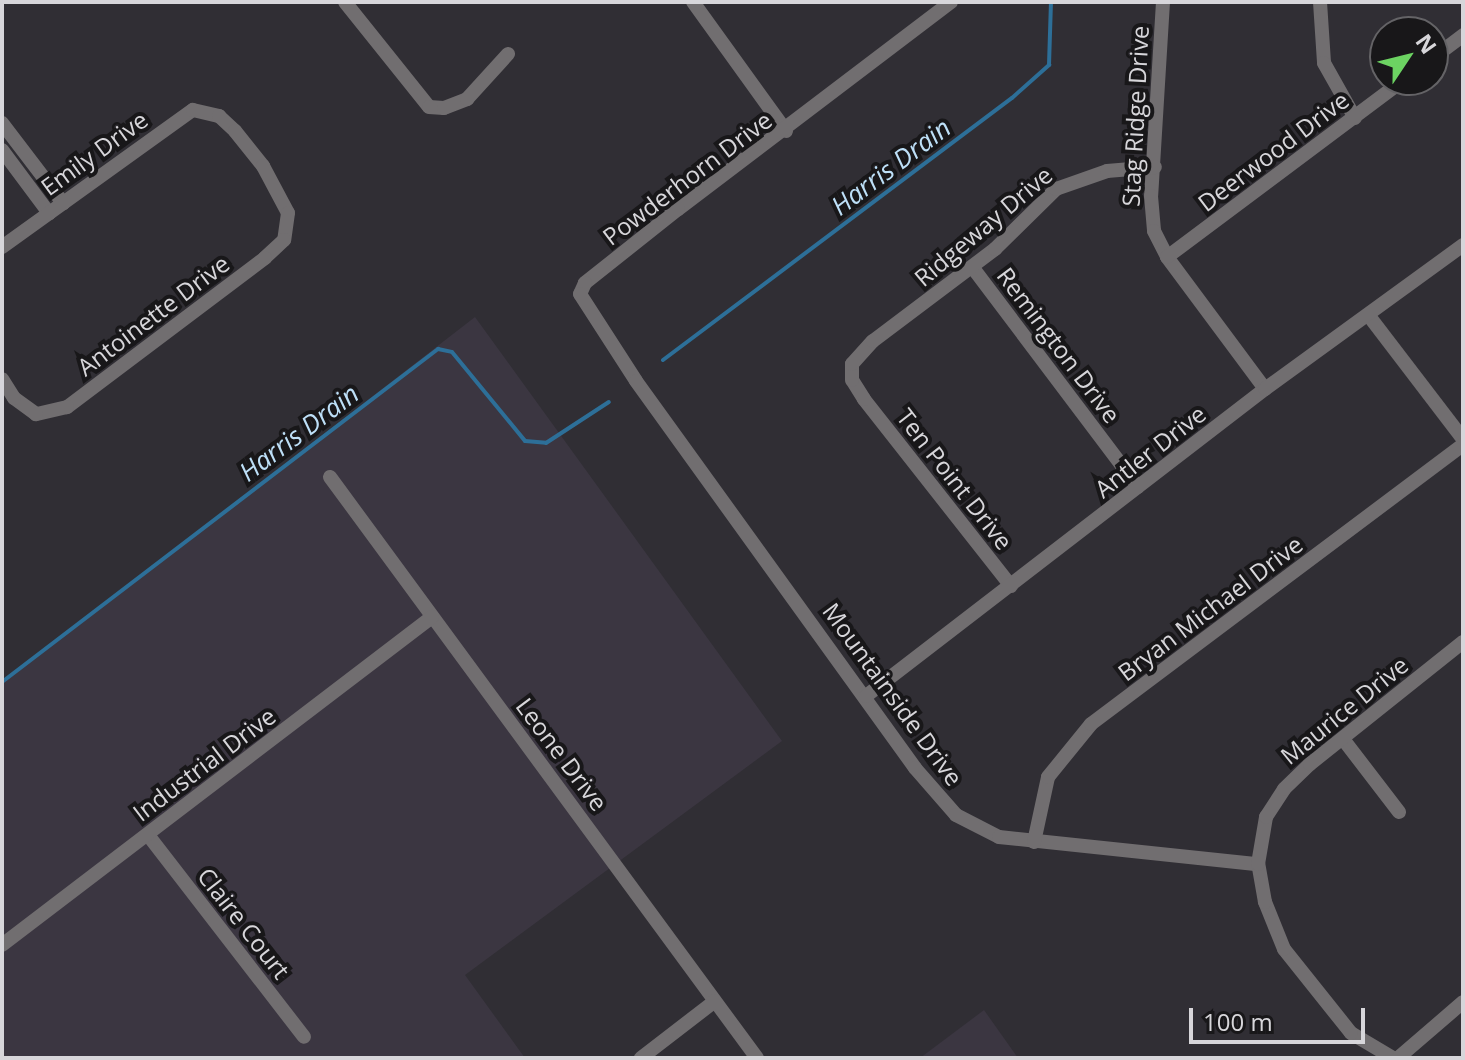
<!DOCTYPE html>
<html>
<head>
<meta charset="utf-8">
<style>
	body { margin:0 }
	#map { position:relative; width:1465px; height:1060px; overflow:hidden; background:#302e34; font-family:"Open Sans",sans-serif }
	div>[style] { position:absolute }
	.built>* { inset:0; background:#3b3641 }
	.stream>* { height:4px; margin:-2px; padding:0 2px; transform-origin:2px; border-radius:2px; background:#2d6f98 }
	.minor>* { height:14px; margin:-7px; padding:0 7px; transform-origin:7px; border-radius:7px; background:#716e70 }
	span { translate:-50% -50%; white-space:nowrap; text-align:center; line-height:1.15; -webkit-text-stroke:8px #181719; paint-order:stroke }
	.street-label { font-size:24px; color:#d7d6da }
	.water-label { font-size:26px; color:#bddff7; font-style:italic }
	.frame { position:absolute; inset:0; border:4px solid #d7d6da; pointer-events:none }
	.north { position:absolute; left:1369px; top:16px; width:80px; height:80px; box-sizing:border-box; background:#181719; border:2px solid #646366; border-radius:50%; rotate:55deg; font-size:22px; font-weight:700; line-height:32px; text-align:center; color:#d7d6da }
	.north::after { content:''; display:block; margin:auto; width:28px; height:36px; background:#6cd362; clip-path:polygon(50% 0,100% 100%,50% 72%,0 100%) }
	.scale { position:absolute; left:1189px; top:1008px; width:176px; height:36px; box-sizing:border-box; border:4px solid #d7d6da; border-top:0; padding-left:10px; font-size:24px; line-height:28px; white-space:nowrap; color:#d7d6da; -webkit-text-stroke:6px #181719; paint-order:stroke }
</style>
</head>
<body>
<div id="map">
	<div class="built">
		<i style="clip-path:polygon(475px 317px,782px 741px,465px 975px,525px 1058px,2px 1058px,2px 683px)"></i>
		<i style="clip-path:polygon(984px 1010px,1018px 1058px,920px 1058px)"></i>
	</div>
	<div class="stream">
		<i style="left:663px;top:360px;width:436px;rotate:-36.9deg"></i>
		<i style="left:1012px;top:98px;width:50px;rotate:-41.7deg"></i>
		<i style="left:1049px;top:65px;width:63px;rotate:-88.2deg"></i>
		<i style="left:2px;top:682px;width:549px;rotate:-37.37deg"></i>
		<i style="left:438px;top:349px;width:14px;rotate:12deg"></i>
		<i style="left:452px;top:352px;width:115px;rotate:50.6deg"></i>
		<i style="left:525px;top:441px;width:21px;rotate:5deg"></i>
		<i style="left:546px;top:443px;width:75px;rotate:-33.1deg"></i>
	</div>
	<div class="minor">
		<i style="left:345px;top:2px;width:134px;rotate:51.3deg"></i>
		<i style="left:429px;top:107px;width:15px;rotate:4deg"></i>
		<i style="left:444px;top:108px;width:25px;rotate:-21deg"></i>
		<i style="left:467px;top:99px;width:61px;rotate:-47.7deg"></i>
		<i style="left:693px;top:2px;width:159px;rotate:54.2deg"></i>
		<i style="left:951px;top:2px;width:343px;rotate:142.8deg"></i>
		<i style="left:678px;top:209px;width:119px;rotate:141.5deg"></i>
		<i style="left:585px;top:283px;width:12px;rotate:114deg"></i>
		<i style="left:580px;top:294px;width:103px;rotate:57.2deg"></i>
		<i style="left:636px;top:381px;width:477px;rotate:54.2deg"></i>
		<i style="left:915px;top:768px;width:62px;rotate:48.9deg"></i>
		<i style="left:956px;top:815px;width:48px;rotate:27.1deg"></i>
		<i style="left:999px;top:837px;width:260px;rotate:6deg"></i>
		<i style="left:1163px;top:2px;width:194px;rotate:93.5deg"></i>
		<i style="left:1151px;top:196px;width:35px;rotate:85deg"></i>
		<i style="left:1154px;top:231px;width:29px;rotate:63deg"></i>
		<i style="left:1167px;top:257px;width:164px;rotate:53.4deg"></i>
		<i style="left:1320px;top:2px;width:61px;rotate:86.2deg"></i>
		<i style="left:1324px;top:63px;width:63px;rotate:60.6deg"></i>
		<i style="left:1433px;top:58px;width:38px;rotate:-37deg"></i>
		<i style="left:2px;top:123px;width:101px;rotate:52.7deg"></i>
		<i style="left:2px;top:150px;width:79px;rotate:53.3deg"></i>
		<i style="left:2px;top:247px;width:235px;rotate:-35.7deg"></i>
		<i style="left:193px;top:110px;width:27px;rotate:13deg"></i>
		<i style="left:219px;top:116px;width:22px;rotate:43deg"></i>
		<i style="left:235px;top:131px;width:45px;rotate:51.3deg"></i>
		<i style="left:263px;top:166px;width:53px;rotate:62deg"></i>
		<i style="left:288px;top:213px;width:27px;rotate:98deg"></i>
		<i style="left:284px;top:240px;width:26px;rotate:137deg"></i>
		<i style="left:265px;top:258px;width:248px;rotate:143deg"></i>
		<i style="left:67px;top:407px;width:32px;rotate:167deg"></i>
		<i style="left:36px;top:414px;width:27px;rotate:-144deg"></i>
		<i style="left:14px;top:398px;width:22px;rotate:-122deg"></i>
		<i style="left:1167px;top:257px;width:296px;rotate:-36.8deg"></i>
		<i style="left:973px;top:268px;width:274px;rotate:53deg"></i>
		<i style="left:1369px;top:316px;width:155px;rotate:52.6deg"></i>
		<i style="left:330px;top:477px;width:721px;rotate:53.69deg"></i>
		<i style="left:1011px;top:586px;width:238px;rotate:-128.2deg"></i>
		<i style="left:864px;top:399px;width:22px;rotate:-122deg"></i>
		<i style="left:852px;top:380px;width:16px;rotate:-90deg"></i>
		<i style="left:852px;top:364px;width:31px;rotate:-48deg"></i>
		<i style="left:873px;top:341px;width:153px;rotate:-37deg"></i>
		<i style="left:995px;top:249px;width:86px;rotate:-44.5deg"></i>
		<i style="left:1056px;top:189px;width:54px;rotate:-19.4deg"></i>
		<i style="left:1107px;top:171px;width:48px;rotate:-4.8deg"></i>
		<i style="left:866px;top:696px;width:503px;rotate:-37.58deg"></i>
		<i style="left:1265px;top:389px;width:245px;rotate:-36deg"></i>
		<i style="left:1343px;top:739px;width:92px;rotate:52.5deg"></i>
		<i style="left:148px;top:835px;width:255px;rotate:52.3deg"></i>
		<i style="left:1034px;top:842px;width:66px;rotate:-77.8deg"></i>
		<i style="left:1048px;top:777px;width:68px;rotate:-50.9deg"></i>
		<i style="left:1091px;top:724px;width:465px;rotate:-36.9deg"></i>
		<i style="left:2px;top:945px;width:541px;rotate:-37.34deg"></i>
		<i style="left:641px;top:1058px;width:93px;rotate:-37.6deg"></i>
		<i style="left:1393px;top:1058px;width:49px;rotate:-149.2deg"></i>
		<i style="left:1351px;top:1033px;width:107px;rotate:-128.6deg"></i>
		<i style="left:1284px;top:949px;width:51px;rotate:-112deg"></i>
		<i style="left:1265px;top:902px;width:39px;rotate:-100deg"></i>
		<i style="left:1258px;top:864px;width:48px;rotate:-80.3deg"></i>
		<i style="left:1266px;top:817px;width:33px;rotate:-57deg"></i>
		<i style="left:1284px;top:789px;width:36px;rotate:-44deg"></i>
		<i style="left:1310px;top:764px;width:196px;rotate:-38.6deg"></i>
		<i style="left:1398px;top:1058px;width:86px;rotate:-40.7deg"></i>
	</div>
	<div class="street-label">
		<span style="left:1135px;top:116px;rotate:-87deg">Stag Ridge Drive</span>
		<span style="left:1273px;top:151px;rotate:-37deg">Deerwood Drive</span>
		<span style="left:94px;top:153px;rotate:-36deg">Emily Drive</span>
		<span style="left:687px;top:178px;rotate:-37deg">Powderhorn Drive</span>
		<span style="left:983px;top:226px;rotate:-40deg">Ridgeway Drive</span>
		<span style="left:153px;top:315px;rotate:-37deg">Antoinette Drive</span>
		<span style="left:1059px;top:345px;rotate:53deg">Remington Drive</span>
		<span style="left:1150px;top:451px;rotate:-38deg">Antler Drive</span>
		<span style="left:955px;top:479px;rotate:52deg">Ten Point Drive</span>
		<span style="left:1210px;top:608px;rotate:-37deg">Bryan Michael Drive</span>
		<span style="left:893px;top:694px;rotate:54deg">Mountainside Drive</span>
		<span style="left:1344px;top:710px;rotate:-39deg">Maurice Drive</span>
		<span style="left:562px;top:754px;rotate:53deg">Leone Drive</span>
		<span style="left:204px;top:764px;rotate:-37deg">Industrial Drive</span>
		<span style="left:244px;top:923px;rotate:52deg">Claire Court</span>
	</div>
	<div class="water-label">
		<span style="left:891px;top:167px;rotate:-37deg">Harris Drain</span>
		<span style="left:299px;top:433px;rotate:-37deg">Harris Drain</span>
	</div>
	<div class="frame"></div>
	<div class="north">N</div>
	<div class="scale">100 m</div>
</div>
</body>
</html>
